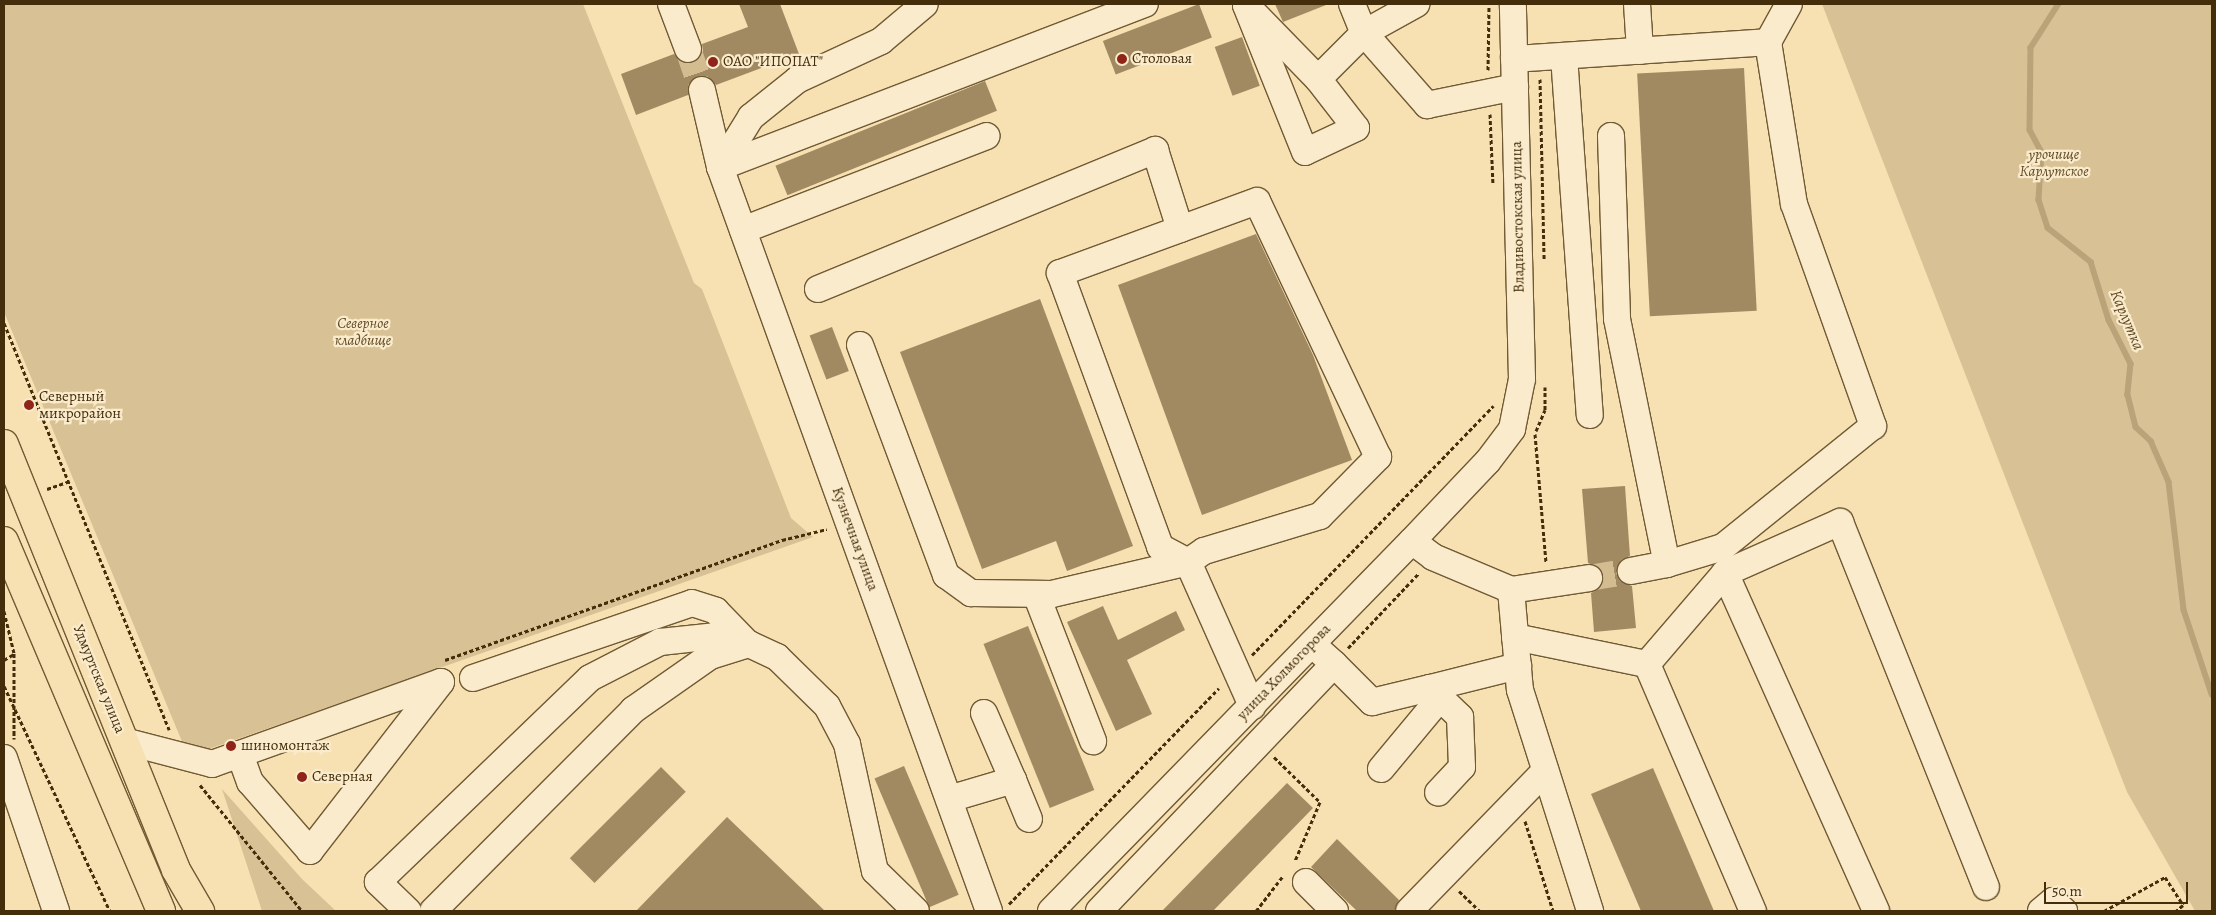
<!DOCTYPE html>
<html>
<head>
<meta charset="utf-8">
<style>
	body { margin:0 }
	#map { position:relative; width:2216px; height:915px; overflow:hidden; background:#f7e0b1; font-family:Alegreya,serif }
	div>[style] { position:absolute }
	.green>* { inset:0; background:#d8c295 }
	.stream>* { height:5.5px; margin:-2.75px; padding:0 2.75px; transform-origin:2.75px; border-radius:2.75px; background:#baa378 }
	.building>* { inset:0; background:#a18a61; transform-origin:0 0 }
	.minor-tunnel>* { height:26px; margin-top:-13px; transform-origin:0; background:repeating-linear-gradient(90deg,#d3bc90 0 26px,transparent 0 39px) }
	.path>* { height:3px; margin-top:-1.5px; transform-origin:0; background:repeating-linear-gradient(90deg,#432d0a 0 4px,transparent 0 6.5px) }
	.roads { filter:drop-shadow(1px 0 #705a34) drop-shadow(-1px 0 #705a34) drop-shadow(0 1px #705a34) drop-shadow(0 -1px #705a34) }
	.minor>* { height:26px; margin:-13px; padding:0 13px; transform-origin:13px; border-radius:13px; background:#faebcc }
	.major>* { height:28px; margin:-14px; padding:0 14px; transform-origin:14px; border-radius:14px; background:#f7e0b1 }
	.dots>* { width:14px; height:14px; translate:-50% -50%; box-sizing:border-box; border:2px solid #faebcc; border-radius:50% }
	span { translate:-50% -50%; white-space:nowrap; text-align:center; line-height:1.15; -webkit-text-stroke:4.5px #faebcc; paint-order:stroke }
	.poi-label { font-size:15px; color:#432d0a }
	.left { translate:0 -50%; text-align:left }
	.park-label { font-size:15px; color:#614b26; font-style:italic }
	.street-label { font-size:15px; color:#432d0a }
	.water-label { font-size:16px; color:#614a26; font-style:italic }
	.frame { position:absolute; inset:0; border:5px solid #432d0a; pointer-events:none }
	.scale { position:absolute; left:2044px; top:882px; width:144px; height:22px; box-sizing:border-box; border:2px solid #432d0a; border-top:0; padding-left:6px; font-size:15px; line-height:18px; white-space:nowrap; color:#432d0a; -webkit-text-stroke:4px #faebcc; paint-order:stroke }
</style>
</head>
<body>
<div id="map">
	<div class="green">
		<i style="clip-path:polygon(4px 4px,583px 4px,694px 283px,702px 289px,791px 518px,813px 537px,206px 750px,183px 744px,4px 312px)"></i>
		<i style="clip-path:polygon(1822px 4px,2212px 4px,2212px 911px,2195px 911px,2127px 792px)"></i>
		<i style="clip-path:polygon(222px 789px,302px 879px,336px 911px,262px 911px)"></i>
	</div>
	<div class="stream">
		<i style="left:2059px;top:4px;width:52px;rotate:122.5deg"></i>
		<i style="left:2031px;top:48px;width:82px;rotate:90.7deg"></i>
		<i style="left:2030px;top:130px;width:26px;rotate:62deg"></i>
		<i style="left:2042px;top:153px;width:47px;rotate:93.7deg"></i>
		<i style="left:2039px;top:200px;width:29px;rotate:72deg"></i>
		<i style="left:2048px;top:228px;width:55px;rotate:38.3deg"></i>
		<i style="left:2091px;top:262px;width:61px;rotate:72.8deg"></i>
		<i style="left:2109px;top:320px;width:49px;rotate:63.4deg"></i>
		<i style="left:2131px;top:364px;width:31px;rotate:96deg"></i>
		<i style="left:2128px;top:395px;width:33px;rotate:76deg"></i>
		<i style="left:2136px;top:427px;width:21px;rotate:43deg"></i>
		<i style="left:2151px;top:441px;width:45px;rotate:66.3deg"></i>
		<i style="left:2169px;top:482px;width:129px;rotate:83.3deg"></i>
		<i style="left:2184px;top:610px;width:89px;rotate:71.6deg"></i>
	</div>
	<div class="building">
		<i style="clip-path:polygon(739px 4px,780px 4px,799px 54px,716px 85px,707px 76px,698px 76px,688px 85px,688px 95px,636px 115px,621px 74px,674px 54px,685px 64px,694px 63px,703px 52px,702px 44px,748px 27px)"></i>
		<i style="left:1199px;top:4px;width:36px;height:103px;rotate:69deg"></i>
		<i style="clip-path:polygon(1275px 4px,1326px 4px,1326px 5px,1283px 22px)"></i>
		<i style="left:1242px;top:37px;width:52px;height:29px;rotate:70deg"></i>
		<i style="left:1744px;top:68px;width:243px;height:107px;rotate:87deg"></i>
		<i style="left:985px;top:81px;width:32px;height:226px;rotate:68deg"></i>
		<i style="clip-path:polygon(1256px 234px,1313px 355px,1352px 460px,1202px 515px,1118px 285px)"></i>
		<i style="clip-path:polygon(1040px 299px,1133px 546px,1067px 571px,1056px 541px,982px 569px,900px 352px)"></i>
		<i style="left:832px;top:327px;width:47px;height:24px;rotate:69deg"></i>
		<i style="clip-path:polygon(1625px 486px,1630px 556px,1621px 560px,1616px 573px,1620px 581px,1632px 586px,1636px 628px,1594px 632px,1591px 593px,1599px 589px,1604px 576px,1600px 568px,1588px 563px,1582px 489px)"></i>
		<i style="clip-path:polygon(1103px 606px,1118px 640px,1176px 611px,1185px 630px,1127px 660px,1152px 714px,1116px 731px,1067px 622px)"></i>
		<i style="left:1028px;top:626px;width:177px;height:48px;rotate:68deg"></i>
		<i style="left:904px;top:766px;width:140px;height:32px;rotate:67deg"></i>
		<i style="left:661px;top:767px;width:35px;height:129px;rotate:45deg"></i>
		<i style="clip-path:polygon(1653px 768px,1714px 911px,1641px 911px,1591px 794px)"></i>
		<i style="clip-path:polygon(1287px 783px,1313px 808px,1213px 911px,1162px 911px)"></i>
		<i style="clip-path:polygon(727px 817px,825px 911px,636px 911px)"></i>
		<i style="clip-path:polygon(1337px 839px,1399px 900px,1394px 911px,1357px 911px,1311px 867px)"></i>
	</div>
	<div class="minor-tunnel">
		<i style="left:688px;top:49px;width:43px;rotate:71.1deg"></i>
		<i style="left:1589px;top:578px;width:43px;rotate:-9.5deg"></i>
	</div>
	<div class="path">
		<i style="left:1488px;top:70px;width:63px;rotate:-89.1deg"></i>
		<i style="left:1540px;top:79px;width:181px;rotate:88.7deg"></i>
		<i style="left:1490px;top:114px;width:71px;rotate:87.6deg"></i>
		<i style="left:4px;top:323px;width:439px;rotate:67.9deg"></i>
		<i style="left:1536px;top:431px;width:23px;rotate:-67deg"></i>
		<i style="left:1545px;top:410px;width:23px;rotate:-90deg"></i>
		<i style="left:1535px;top:434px;width:128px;rotate:85.1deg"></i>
		<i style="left:47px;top:489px;width:24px;rotate:-19deg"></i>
		<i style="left:4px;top:611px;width:43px;rotate:76.6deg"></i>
		<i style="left:14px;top:653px;width:86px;rotate:90deg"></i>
		<i style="left:1348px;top:648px;width:103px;rotate:-46.6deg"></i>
		<i style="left:1252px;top:655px;width:347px;rotate:-45.9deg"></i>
		<i style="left:4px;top:660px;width:12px;rotate:-31deg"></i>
		<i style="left:445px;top:660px;width:358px;rotate:-19.6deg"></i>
		<i style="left:782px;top:540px;width:46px;rotate:-13.7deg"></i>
		<i style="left:4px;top:686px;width:249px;rotate:64.8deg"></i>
		<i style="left:1274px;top:757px;width:64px;rotate:44.4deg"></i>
		<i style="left:1320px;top:802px;width:64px;rotate:113deg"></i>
		<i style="left:200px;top:785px;width:162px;rotate:51deg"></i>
		<i style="left:1525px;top:821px;width:94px;rotate:72.7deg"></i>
		<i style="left:1459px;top:891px;width:29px;rotate:44deg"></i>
		<i style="left:1009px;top:904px;width:301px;rotate:-45.8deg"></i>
		<i style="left:1256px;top:911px;width:44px;rotate:-52.4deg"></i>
		<i style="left:2104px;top:911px;width:70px;rotate:-29.1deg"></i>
		<i style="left:2165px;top:877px;width:33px;rotate:57deg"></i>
		<i style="left:2183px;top:905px;width:9px;rotate:139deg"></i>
	</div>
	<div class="roads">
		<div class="minor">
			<i style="left:671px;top:4px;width:48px;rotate:69.3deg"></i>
			<i style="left:1352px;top:4px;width:31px;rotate:68deg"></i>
			<i style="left:1364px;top:33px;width:96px;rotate:48.8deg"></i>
			<i style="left:1427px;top:105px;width:90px;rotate:-11.6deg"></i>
			<i style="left:1637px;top:4px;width:47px;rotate:86.3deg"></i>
			<i style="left:1246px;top:5px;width:103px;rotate:45.8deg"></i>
			<i style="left:1318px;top:79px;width:62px;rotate:52.2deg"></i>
			<i style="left:1356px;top:128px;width:56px;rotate:154.8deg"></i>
			<i style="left:1305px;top:152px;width:158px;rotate:-111.9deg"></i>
			<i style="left:1768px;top:42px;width:43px;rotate:-61.1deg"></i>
			<i style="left:1564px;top:56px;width:360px;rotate:85.9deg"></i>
			<i style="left:1514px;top:59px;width:255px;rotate:-3.8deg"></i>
			<i style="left:1768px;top:42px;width:164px;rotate:80.9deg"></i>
			<i style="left:1794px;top:204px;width:236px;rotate:70.4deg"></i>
			<i style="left:1873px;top:426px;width:193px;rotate:141.1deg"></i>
			<i style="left:1723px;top:547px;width:59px;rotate:163.1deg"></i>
			<i style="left:1318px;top:79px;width:65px;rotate:-45deg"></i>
			<i style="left:1364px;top:33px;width:60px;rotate:-29.1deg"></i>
			<i style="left:702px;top:90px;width:79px;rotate:76.8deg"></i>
			<i style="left:720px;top:167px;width:791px;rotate:70.12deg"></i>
			<i style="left:1611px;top:136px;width:183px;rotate:88.1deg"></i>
			<i style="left:1617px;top:319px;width:250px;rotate:78.5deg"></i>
			<i style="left:1667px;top:564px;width:37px;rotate:169deg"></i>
			<i style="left:720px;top:167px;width:455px;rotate:-21deg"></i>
			<i style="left:720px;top:167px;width:59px;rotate:-58.2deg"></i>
			<i style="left:751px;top:117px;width:59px;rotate:-38.8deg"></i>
			<i style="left:797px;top:80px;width:93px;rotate:-24.9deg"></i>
			<i style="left:881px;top:41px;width:57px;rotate:-40.1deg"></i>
			<i style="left:743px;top:230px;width:261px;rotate:-21.1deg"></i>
			<i style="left:818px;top:289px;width:365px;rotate:-22.4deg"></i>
			<i style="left:1155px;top:150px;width:83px;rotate:72.4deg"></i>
			<i style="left:860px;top:345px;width:246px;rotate:69.5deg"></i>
			<i style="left:946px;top:575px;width:31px;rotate:36deg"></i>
			<i style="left:971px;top:593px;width:81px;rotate:0.7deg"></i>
			<i style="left:1052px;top:594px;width:140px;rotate:-13.2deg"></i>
			<i style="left:1188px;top:562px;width:19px;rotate:-35deg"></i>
			<i style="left:1204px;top:551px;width:121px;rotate:-16.8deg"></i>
			<i style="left:1320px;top:516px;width:83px;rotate:-45.5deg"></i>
			<i style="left:1378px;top:457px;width:283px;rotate:-115.3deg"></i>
			<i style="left:1257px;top:201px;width:210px;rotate:159.9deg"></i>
			<i style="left:1060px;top:273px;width:292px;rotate:69.9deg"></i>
			<i style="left:1160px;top:547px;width:32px;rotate:28deg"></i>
			<i style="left:1188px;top:562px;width:158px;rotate:66deg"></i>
			<i style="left:1412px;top:541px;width:26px;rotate:37deg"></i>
			<i style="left:1433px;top:557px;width:85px;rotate:22.9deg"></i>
			<i style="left:1511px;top:590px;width:100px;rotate:84.9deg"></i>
			<i style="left:1520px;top:690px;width:232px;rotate:72.4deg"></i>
			<i style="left:1725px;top:573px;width:370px;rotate:65.9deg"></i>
			<i style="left:1511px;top:590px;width:79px;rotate:-8.7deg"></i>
			<i style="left:1036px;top:594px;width:158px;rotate:68.8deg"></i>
			<i style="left:1515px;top:637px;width:135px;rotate:11.6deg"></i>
			<i style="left:1647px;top:664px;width:120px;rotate:-49.4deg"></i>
			<i style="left:1725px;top:573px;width:126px;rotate:-23.9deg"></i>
			<i style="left:1840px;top:522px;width:393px;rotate:68.2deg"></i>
			<i style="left:1334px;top:664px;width:54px;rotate:45deg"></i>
			<i style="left:1372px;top:702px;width:60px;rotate:-13.6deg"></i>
			<i style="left:1430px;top:688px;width:42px;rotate:44deg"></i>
			<i style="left:1460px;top:717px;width:50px;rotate:87.7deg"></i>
			<i style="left:1462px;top:767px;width:35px;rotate:133deg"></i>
			<i style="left:1647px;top:664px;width:269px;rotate:66.8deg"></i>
			<i style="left:473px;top:678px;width:231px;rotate:-18.9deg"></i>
			<i style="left:692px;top:603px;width:25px;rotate:18deg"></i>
			<i style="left:716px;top:611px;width:46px;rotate:45.9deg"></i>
			<i style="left:1430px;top:688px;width:91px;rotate:-14deg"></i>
			<i style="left:124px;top:741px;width:91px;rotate:14.6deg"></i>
			<i style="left:212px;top:764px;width:243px;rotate:-19.7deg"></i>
			<i style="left:441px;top:682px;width:214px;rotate:127.8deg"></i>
			<i style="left:310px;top:851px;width:91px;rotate:-131deg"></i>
			<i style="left:250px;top:782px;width:30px;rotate:-110deg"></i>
			<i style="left:4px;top:758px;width:162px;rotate:71.2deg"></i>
			<i style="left:1381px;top:769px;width:92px;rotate:-50.3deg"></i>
			<i style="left:1013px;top:780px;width:42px;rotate:67.7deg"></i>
			<i style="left:949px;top:799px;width:67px;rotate:-16.5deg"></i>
			<i style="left:1013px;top:780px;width:73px;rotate:-113.4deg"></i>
			<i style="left:1306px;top:882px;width:41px;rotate:45deg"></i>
			<i style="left:408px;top:911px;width:42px;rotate:-136deg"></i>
			<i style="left:378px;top:882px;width:294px;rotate:-43.9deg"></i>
			<i style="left:590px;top:678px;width:79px;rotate:-27.2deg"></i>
			<i style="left:660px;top:642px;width:55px;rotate:-6.2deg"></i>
			<i style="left:715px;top:636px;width:34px;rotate:14deg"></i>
			<i style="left:433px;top:911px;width:284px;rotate:-45.1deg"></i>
			<i style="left:633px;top:710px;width:94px;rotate:-35deg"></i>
			<i style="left:710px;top:656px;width:41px;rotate:-17.1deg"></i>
			<i style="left:749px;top:644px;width:31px;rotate:25deg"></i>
			<i style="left:777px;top:657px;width:70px;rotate:44.4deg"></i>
			<i style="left:827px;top:706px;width:43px;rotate:62.2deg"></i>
			<i style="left:847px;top:744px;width:130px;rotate:77.6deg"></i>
			<i style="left:875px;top:871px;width:57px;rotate:44.3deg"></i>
			<i style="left:1051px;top:911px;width:517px;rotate:-45.71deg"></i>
			<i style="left:1412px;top:541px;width:110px;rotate:-46.5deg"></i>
			<i style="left:1488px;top:461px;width:40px;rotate:-53deg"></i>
			<i style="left:1512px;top:429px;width:51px;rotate:-78.7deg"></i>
			<i style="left:1522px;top:379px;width:375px;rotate:-91.4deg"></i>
			<i style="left:1099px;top:911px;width:341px;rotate:-46.4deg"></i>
			<i style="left:1334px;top:664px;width:30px;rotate:-138deg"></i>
			<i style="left:1409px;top:911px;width:195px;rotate:-45.8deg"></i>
			<i style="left:2041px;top:911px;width:16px;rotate:-40deg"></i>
			<i style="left:2053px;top:901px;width:15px;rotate:42deg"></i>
		</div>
		<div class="major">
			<i style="left:4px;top:444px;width:459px;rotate:68deg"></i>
			<i style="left:176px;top:870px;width:48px;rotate:59.7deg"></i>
			<i style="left:4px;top:541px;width:402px;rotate:67deg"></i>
		</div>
	</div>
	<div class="dots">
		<i style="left:1122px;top:59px;background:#8f2418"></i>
		<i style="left:713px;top:62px;background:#8f2418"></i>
		<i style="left:29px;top:405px;background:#8f2418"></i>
		<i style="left:231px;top:746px;background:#8f2418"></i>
		<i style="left:302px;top:777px;background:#8f2418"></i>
	</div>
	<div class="poi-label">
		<span class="left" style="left:1132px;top:59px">Столовая</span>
		<span class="left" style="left:723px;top:62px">ОАО "ИПОПАТ"</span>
		<span class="left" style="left:39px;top:405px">Северный<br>микрорайон</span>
		<span class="left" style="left:241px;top:746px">шиномонтаж</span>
		<span class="left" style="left:312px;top:777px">Северная</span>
	</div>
	<div class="park-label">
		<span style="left:2054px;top:163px">урочище<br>Карлутское</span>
		<span style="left:363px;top:332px">Северное<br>кладбище</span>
	</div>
	<div class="street-label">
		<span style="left:1518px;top:217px;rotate:-91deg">Владивостокская улица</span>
		<span style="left:855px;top:539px;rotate:70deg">Кузнечная улица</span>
		<span style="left:1284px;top:672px;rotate:-46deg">улица Холмогорова</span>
		<span style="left:99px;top:679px;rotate:68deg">Удмуртская улица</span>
	</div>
	<div class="water-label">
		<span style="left:2127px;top:320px;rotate:67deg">Карлутка</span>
	</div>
	<div class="frame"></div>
	<div class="scale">50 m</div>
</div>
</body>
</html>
